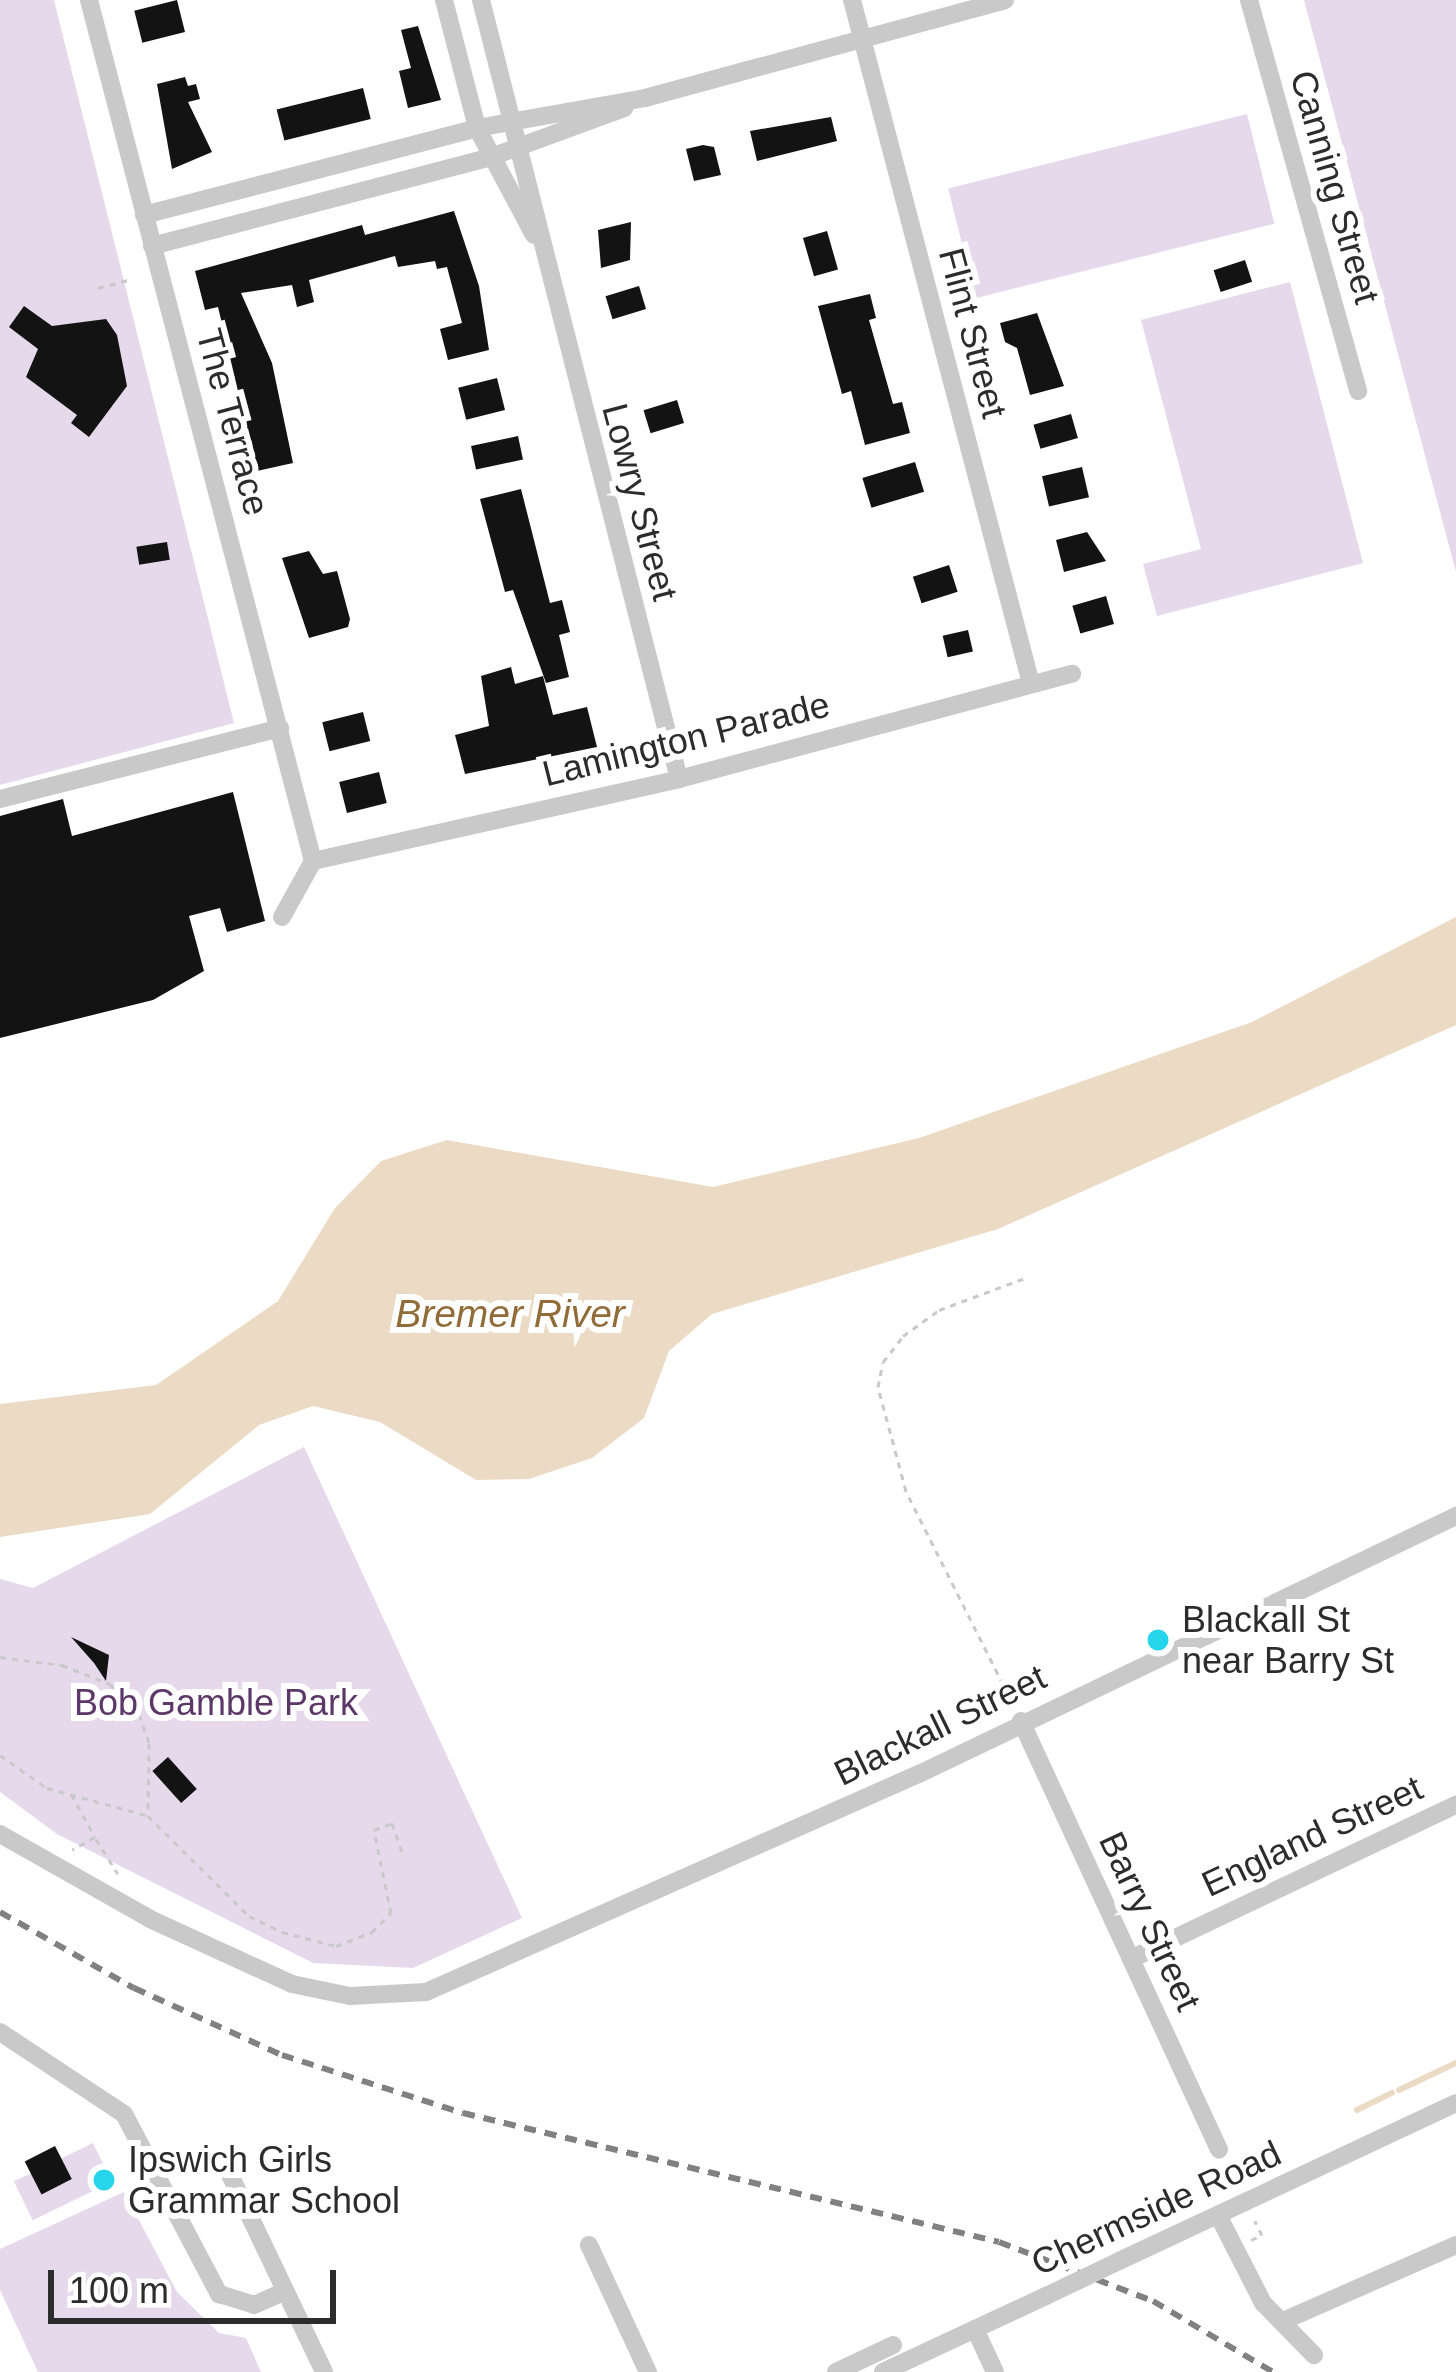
<!DOCTYPE html>
<html>
<head>
<meta charset="utf-8">
<style>
	body { margin:0 }
	#map { position:relative; width:1456px; height:2372px; overflow:hidden; background:#fff; font-family:Arial,sans-serif }
	div>[style] { position:absolute }
	.green>* { inset:0; background:#e5d9eb; transform-origin:0 0 }
	.water>* { inset:0; background:#ecdbc4 }
	.stream>* { height:6px; margin:-3px; padding:0 3px; transform-origin:3px; border-radius:3px; background:#ecdbc4 }
	.building>* { inset:0; background:#131313; transform-origin:0 0 }
	.path>* { height:3px; margin-top:-1.5px; transform-origin:0; background:repeating-linear-gradient(90deg,#c9c9c9 0 6px,transparent 0 12px) }
	.minor>* { height:18px; margin:-9px; padding:0 9px; transform-origin:9px; border-radius:9px; background:#c9c9c9 }
	.rail>* { height:6px; margin-top:-3px; transform-origin:0; background:repeating-linear-gradient(90deg,#818181 0 12px,transparent 0 21px) }
	.minor-bridge>* { height:18px; margin:-9px; padding:0 9px; transform-origin:9px; border-radius:9px; background:#c9c9c9 }
	.dots>* { width:33px; height:33px; translate:-50% -50%; box-sizing:border-box; border:6px solid #fff; border-radius:50% }
	span { translate:-50% -50%; white-space:nowrap; text-align:center; line-height:1.15; -webkit-text-stroke:12px #fff; paint-order:stroke }
	.street-label { font-size:36px; color:#2c2c2c }
	.poi-label { font-size:36px; color:#2c2c2c }
	.left { translate:0 -50%; text-align:left }
	.park-label { font-size:36px; color:#5c3869 }
	.water-label { font-size:39px; color:#916c38; font-style:italic }
	.scale { position:absolute; left:48px; top:2270px; width:288px; height:54px; box-sizing:border-box; border:6px solid #2c2c2c; border-top:0; padding-left:15px; font-size:36px; line-height:42px; white-space:nowrap; color:#2c2c2c; -webkit-text-stroke:9px #fff; paint-order:stroke }
</style>
</head>
<body>
<div id="map">
	<div class="green">
		<i style="clip-path:polygon(0 0,54px 0,234px 723px,0 785px)"></i>
		<i style="clip-path:polygon(1304px 0,1456px 0,1456px 572px)"></i>
		<i style="left:1247px;top:114px;width:113px;height:308px;rotate:76deg"></i>
		<i style="clip-path:polygon(1290px 282px,1363px 563px,1157px 616px,1143px 564px,1201px 549px,1141px 320px)"></i>
		<i style="clip-path:polygon(304px 1447px,522px 1918px,413px 1968px,313px 1963px,57px 1834px,0 1792px,0 1579px,33px 1588px)"></i>
		<i style="left:93px;top:2143px;width:43px;height:88px;rotate:64deg"></i>
		<i style="clip-path:polygon(124px 2192px,177px 2292px,219px 2333px,246px 2338px,261px 2372px,38px 2372px,0 2290px,0 2249px)"></i>
	</div>
	<div class="water">
		<i style="clip-path:polygon(1456px 917px,1456px 1025px,998px 1229px,712px 1314px,669px 1351px,644px 1418px,592px 1458px,529px 1479px,476px 1480px,380px 1422px,313px 1406px,259px 1425px,150px 1514px,0 1537px,0 1404px,156px 1385px,278px 1301px,335px 1208px,381px 1161px,447px 1140px,713px 1187px,919px 1138px,1252px 1022px)"></i>
	</div>
	<div class="stream">
		<i style="left:1399px;top:2090px;width:63px;rotate:-25.3deg"></i>
		<i style="left:1357px;top:2110px;width:39px;rotate:-26deg"></i>
	</div>
	<div class="building">
		<i style="left:177px;top:0;width:33px;height:44px;rotate:76deg"></i>
		<i style="clip-path:polygon(418px 26px,441px 100px,408px 108px,399px 71px,411px 68px,401px 30px)"></i>
		<i style="clip-path:polygon(185px 77px,188px 86px,196px 84px,200px 99px,188px 102px,212px 152px,172px 169px,157px 84px)"></i>
		<i style="left:363px;top:88px;width:32px;height:89px;rotate:76deg"></i>
		<i style="clip-path:polygon(831px 117px,837px 141px,757px 161px,750px 131px)"></i>
		<i style="clip-path:polygon(703px 145px,714px 147px,721px 175px,694px 181px,686px 149px)"></i>
		<i style="clip-path:polygon(454px 211px,479px 286px,489px 350px,448px 360px,440px 329px,462px 323px,447px 267px,437px 269px,435px 261px,398px 267px,395px 256px,309px 280px,314px 302px,297px 307px,292px 285px,241px 293px,272px 363px,293px 463px,257px 471px,218px 307px,205px 310px,195px 271px,362px 225px,365px 235px)"></i>
		<i style="clip-path:polygon(631px 222px,630px 260px,601px 268px,598px 230px)"></i>
		<i style="left:827px;top:231px;width:40px;height:25px;rotate:74deg"></i>
		<i style="left:1245px;top:260px;width:23px;height:33px;rotate:72deg"></i>
		<i style="left:639px;top:286px;width:24px;height:35px;rotate:73deg"></i>
		<i style="clip-path:polygon(870px 294px,876px 318px,869px 320px,893px 404px,902px 402px,910px 433px,865px 445px,851px 391px,842px 394px,818px 306px)"></i>
		<i style="clip-path:polygon(24px 306px,52px 326px,106px 319px,117px 335px,127px 386px,89px 437px,71px 423px,77px 415px,26px 377px,38px 349px,9px 327px)"></i>
		<i style="clip-path:polygon(1037px 313px,1064px 386px,1030px 395px,1017px 348px,1005px 342px,1000px 323px)"></i>
		<i style="left:497px;top:378px;width:33px;height:40px;rotate:76deg"></i>
		<i style="left:677px;top:400px;width:24px;height:35px;rotate:73deg"></i>
		<i style="left:1071px;top:414px;width:25px;height:39px;rotate:74deg"></i>
		<i style="left:518px;top:436px;width:24px;height:48px;rotate:78deg"></i>
		<i style="left:915px;top:462px;width:31px;height:55px;rotate:73deg"></i>
		<i style="left:1082px;top:467px;width:31px;height:41px;rotate:77deg"></i>
		<i style="clip-path:polygon(521px 489px,550px 603px,562px 600px,570px 632px,559px 635px,569px 677px,546px 683px,513px 590px,505px 592px,480px 499px)"></i>
		<i style="clip-path:polygon(1087px 532px,1106px 561px,1064px 572px,1056px 540px)"></i>
		<i style="left:167px;top:542px;width:18px;height:31px;rotate:81deg"></i>
		<i style="clip-path:polygon(309px 551px,323px 574px,337px 571px,350px 619px,348px 627px,309px 638px,282px 558px)"></i>
		<i style="left:949px;top:565px;width:28px;height:38px;rotate:72deg"></i>
		<i style="left:1106px;top:596px;width:29px;height:35px;rotate:74deg"></i>
		<i style="left:968px;top:630px;width:22px;height:26px;rotate:77deg"></i>
		<i style="clip-path:polygon(511px 667px,515px 684px,543px 676px,553px 715px,587px 707px,597px 747px,465px 774px,455px 735px,489px 726px,481px 676px)"></i>
		<i style="left:363px;top:712px;width:30px;height:42px;rotate:76deg"></i>
		<i style="left:379px;top:772px;width:32px;height:41px;rotate:76deg"></i>
		<i style="clip-path:polygon(233px 792px,265px 921px,227px 932px,220px 908px,189px 916px,204px 971px,153px 1000px,0 1038px,0 816px,63px 799px,72px 836px)"></i>
		<i style="clip-path:polygon(71px 1637px,109px 1655px,106px 1681px,94px 1663px)"></i>
		<i style="left:168px;top:1757px;width:43px;height:21px;rotate:48deg"></i>
		<i style="left:55px;top:2146px;width:37px;height:34px;rotate:63deg"></i>
	</div>
	<div class="path">
		<i style="left:98px;top:288px;width:34px;rotate:-15deg"></i>
		<i style="left:0;top:1657px;width:63px;rotate:7.4deg"></i>
		<i style="left:62px;top:1665px;width:52px;rotate:21.6deg"></i>
		<i style="left:110px;top:1684px;width:42px;rotate:46deg"></i>
		<i style="left:139px;top:1714px;width:31px;rotate:71deg"></i>
		<i style="left:149px;top:1743px;width:73px;rotate:90.8deg"></i>
		<i style="left:148px;top:1816px;width:142px;rotate:44.7deg"></i>
		<i style="left:249px;top:1916px;width:37px;rotate:26deg"></i>
		<i style="left:282px;top:1932px;width:56px;rotate:14.5deg"></i>
		<i style="left:336px;top:1946px;width:39px;rotate:-21deg"></i>
		<i style="left:372px;top:1932px;width:27px;rotate:-45deg"></i>
		<i style="left:391px;top:1913px;width:85px;rotate:-101.6deg"></i>
		<i style="left:374px;top:1830px;width:19px;rotate:-21deg"></i>
		<i style="left:392px;top:1823px;width:36px;rotate:71deg"></i>
		<i style="left:1014px;top:1706px;width:241px;rotate:-116.7deg"></i>
		<i style="left:906px;top:1491px;width:108px;rotate:-105.1deg"></i>
		<i style="left:878px;top:1387px;width:25px;rotate:-79deg"></i>
		<i style="left:883px;top:1362px;width:33px;rotate:-52deg"></i>
		<i style="left:903px;top:1336px;width:44px;rotate:-35.8deg"></i>
		<i style="left:939px;top:1310px;width:92px;rotate:-20.4deg"></i>
		<i style="left:0;top:1755px;width:57px;rotate:35.1deg"></i>
		<i style="left:47px;top:1788px;width:103px;rotate:15.3deg"></i>
		<i style="left:71px;top:1794px;width:49px;rotate:60.8deg"></i>
		<i style="left:95px;top:1837px;width:26px;rotate:151deg"></i>
		<i style="left:96px;top:1839px;width:41px;rotate:57.8deg"></i>
		<i style="left:1231px;top:2172px;width:17px;rotate:-45deg"></i>
		<i style="left:1243px;top:2160px;width:40px;rotate:5.7deg"></i>
		<i style="left:1251px;top:2240px;width:12px;rotate:-24deg"></i>
		<i style="left:1262px;top:2235px;width:16px;rotate:-117deg"></i>
	</div>
	<div class="minor">
		<i style="left:89px;top:0;width:890px;rotate:75.42deg"></i>
		<i style="left:444px;top:0;width:132px;rotate:75.5deg"></i>
		<i style="left:477px;top:128px;width:121px;rotate:62deg"></i>
		<i style="left:481px;top:0;width:804px;rotate:75.74deg"></i>
		<i style="left:852px;top:0;width:707px;rotate:75.33deg"></i>
		<i style="left:1249px;top:0;width:406px;rotate:74.4deg"></i>
		<i style="left:144px;top:215px;width:344px;rotate:-14.6deg"></i>
		<i style="left:477px;top:128px;width:171px;rotate:-10.1deg"></i>
		<i style="left:645px;top:98px;width:373px;rotate:-15.2deg"></i>
		<i style="left:152px;top:246px;width:350px;rotate:-14.7deg"></i>
		<i style="left:491px;top:157px;width:142px;rotate:-20.2deg"></i>
		<i style="left:0;top:799px;width:289px;rotate:-14.2deg"></i>
		<i style="left:313px;top:861px;width:375px;rotate:-12.6deg"></i>
		<i style="left:679px;top:779px;width:407px;rotate:-15deg"></i>
		<i style="left:282px;top:917px;width:64px;rotate:-61deg"></i>
		<i style="left:1021px;top:1721px;width:472px;rotate:65.2deg"></i>
		<i style="left:0;top:1834px;width:172px;rotate:29.5deg"></i>
		<i style="left:150px;top:1919px;width:156px;rotate:24.6deg"></i>
		<i style="left:292px;top:1984px;width:59px;rotate:11.7deg"></i>
		<i style="left:350px;top:1996px;width:76px;rotate:-3deg"></i>
		<i style="left:426px;top:1992px;width:541px;rotate:-23.87deg"></i>
		<i style="left:921px;top:1773px;width:594px;rotate:-25.66deg"></i>
		<i style="left:1131px;top:1959px;width:360px;rotate:-25.4deg"></i>
		<i style="left:0;top:2032px;width:149px;rotate:33.5deg"></i>
		<i style="left:124px;top:2114px;width:204px;rotate:62.2deg"></i>
		<i style="left:219px;top:2294px;width:37px;rotate:17deg"></i>
		<i style="left:254px;top:2305px;width:34px;rotate:-24deg"></i>
		<i style="left:222px;top:2158px;width:237px;rotate:64.5deg"></i>
		<i style="left:1218px;top:2215px;width:99px;rotate:62.9deg"></i>
		<i style="left:1263px;top:2303px;width:73px;rotate:45.6deg"></i>
		<i style="left:589px;top:2245px;width:140px;rotate:65.1deg"></i>
		<i style="left:1119px;top:2261px;width:372px;rotate:-25.1deg"></i>
		<i style="left:1283px;top:2321px;width:189px;rotate:-23.7deg"></i>
		<i style="left:975px;top:2329px;width:47px;rotate:65.1deg"></i>
		<i style="left:836px;top:2372px;width:63px;rotate:-25.3deg"></i>
		<i style="left:883px;top:2372px;width:180px;rotate:-25deg"></i>
	</div>
	<div class="rail">
		<i style="left:0;top:1912px;width:154px;rotate:29.6deg"></i>
		<i style="left:134px;top:1988px;width:162px;rotate:24.4deg"></i>
		<i style="left:282px;top:2055px;width:190px;rotate:17.8deg"></i>
		<i style="left:463px;top:2113px;width:551px;rotate:13.53deg"></i>
		<i style="left:999px;top:2242px;width:165px;rotate:21deg"></i>
		<i style="left:1153px;top:2301px;width:139px;rotate:30.6deg"></i>
	</div>
	<div class="minor-bridge">
		<i style="left:1046px;top:2296px;width:81px;rotate:-25.6deg"></i>
	</div>
	<div class="dots">
		<i style="left:1158px;top:1640px;background:#26d4ec"></i>
		<i style="left:104px;top:2180px;background:#26d4ec"></i>
	</div>
	<div class="street-label">
		<span style="left:1335px;top:187px;rotate:74deg">Canning Street</span>
		<span style="left:973px;top:333px;rotate:75deg">Flint Street</span>
		<span style="left:233px;top:422px;rotate:75deg">The Terrace</span>
		<span style="left:640px;top:502px;rotate:75deg">Lowry Street</span>
		<span style="left:686px;top:739px;rotate:-14deg">Lamington Parade</span>
		<span style="left:940px;top:1725px;rotate:-26deg">Blackall Street</span>
		<span style="left:1312px;top:1836px;rotate:-25deg">England Street</span>
		<span style="left:1150px;top:1921px;rotate:65deg">Barry Street</span>
		<span style="left:1156px;top:2208px;rotate:-25deg">Chermside Road</span>
	</div>
	<div class="poi-label">
		<span class="left" style="left:1182px;top:1640px">Blackall St<br>near Barry St</span>
		<span class="left" style="left:128px;top:2180px">Ipswich Girls<br>Grammar School</span>
	</div>
	<div class="park-label">
		<span style="left:216px;top:1703px">Bob Gamble Park</span>
	</div>
	<div class="water-label">
		<span style="left:510px;top:1314px">Bremer River</span>
	</div>
	<div class="scale">100 m</div>
</div>
</body>
</html>
